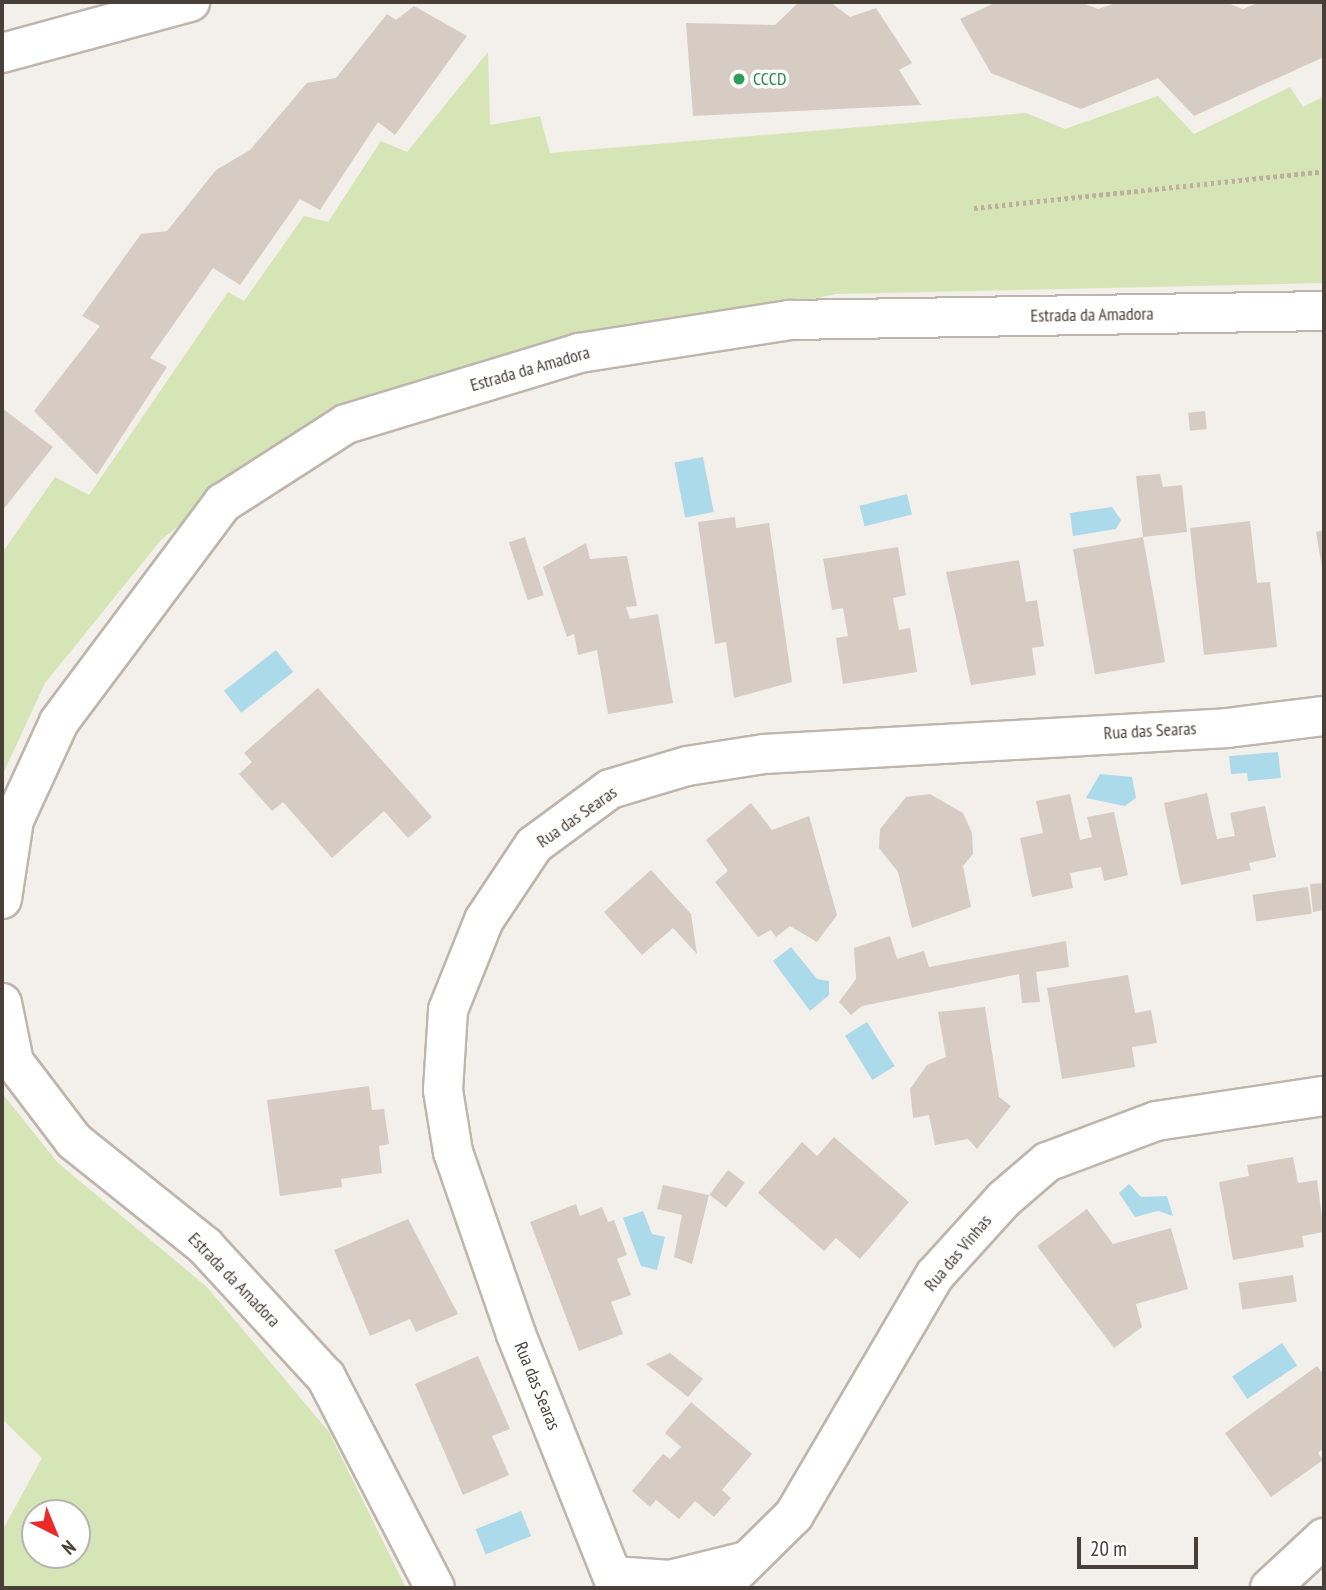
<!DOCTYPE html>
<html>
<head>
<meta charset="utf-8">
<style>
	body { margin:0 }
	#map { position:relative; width:1326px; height:1590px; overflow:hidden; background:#f3efea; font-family:"PT Sans Narrow",sans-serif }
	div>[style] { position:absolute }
	.green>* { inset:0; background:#d6e5b6 }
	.water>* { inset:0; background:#abdaeb; transform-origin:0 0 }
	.building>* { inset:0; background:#d7ccc3; transform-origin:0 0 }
	.path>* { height:4.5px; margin-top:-2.25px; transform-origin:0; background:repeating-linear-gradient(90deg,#bfaf9f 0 3.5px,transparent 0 7px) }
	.roads { filter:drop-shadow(2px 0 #beb5ad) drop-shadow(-2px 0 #beb5ad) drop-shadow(0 2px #beb5ad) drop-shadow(0 -2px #beb5ad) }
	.minor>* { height:38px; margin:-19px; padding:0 19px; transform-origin:19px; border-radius:19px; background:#fff }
	.tertiary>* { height:38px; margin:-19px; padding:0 19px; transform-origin:19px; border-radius:19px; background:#fff }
	.dots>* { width:19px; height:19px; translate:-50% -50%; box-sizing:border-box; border:4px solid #fff; border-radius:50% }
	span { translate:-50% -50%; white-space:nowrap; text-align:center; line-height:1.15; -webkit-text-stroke:7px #fff; paint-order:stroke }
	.leisure-label { font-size:18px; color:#27864d }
	.left { translate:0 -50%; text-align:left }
	.street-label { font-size:18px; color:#473f38 }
	.frame { position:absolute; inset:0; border:4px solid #473f38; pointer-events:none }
	.north { position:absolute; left:21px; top:1499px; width:70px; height:70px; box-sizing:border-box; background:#fff; border:2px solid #b5b2af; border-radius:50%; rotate:137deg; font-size:19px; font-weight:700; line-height:28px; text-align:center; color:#473f38 }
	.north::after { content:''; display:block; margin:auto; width:24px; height:32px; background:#ea2b2a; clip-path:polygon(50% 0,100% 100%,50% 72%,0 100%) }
	.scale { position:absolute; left:1077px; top:1537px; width:121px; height:32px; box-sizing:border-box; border:4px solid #473f38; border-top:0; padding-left:9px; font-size:21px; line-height:24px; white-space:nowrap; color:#473f38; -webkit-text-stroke:5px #fff; paint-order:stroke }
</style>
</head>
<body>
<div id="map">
	<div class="green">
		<i style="clip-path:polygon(488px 52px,490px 125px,540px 116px,550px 153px,1026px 113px,1065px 129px,1158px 96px,1194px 134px,1290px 87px,1303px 107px,1324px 96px,1324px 283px,836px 294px,413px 381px,302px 426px,161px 540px,45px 683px,2px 776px,2px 553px,55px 477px,89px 495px,228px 292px,244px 301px,304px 216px,328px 222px,381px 141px,407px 152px)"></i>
		<i style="clip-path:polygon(evenodd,2px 1093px,58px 1163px,207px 1287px,329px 1432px,406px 1588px,2px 1588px,2px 1531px,42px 1458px,2px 1419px,2px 1093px,35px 1513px,77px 1513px,77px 1555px,35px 1555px,35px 1513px)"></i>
	</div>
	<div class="water">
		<i style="left:703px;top:457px;width:56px;height:29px;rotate:79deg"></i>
		<i style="left:907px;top:494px;width:21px;height:49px;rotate:76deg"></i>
		<i style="clip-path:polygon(1112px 507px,1121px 520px,1116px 529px,1073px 536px,1070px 513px)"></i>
		<i style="left:276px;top:650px;width:28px;height:66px;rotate:52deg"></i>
		<i style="clip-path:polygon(1278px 752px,1281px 778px,1248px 781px,1247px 773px,1231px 774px,1229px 756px)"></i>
		<i style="clip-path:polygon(1100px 774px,1132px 777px,1136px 798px,1125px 806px,1086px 798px)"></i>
		<i style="clip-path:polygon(791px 947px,817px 979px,829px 981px,829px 995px,810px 1011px,773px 961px)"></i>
		<i style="left:867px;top:1022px;width:52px;height:26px;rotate:58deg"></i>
		<i style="clip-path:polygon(1129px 1184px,1141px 1197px,1167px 1196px,1173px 1216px,1158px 1211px,1135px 1217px,1119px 1193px)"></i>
		<i style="clip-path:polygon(643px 1211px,652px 1234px,665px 1237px,657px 1270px,641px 1266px,623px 1218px)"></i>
		<i style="left:1282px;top:1343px;width:27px;height:60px;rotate:56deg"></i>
		<i style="left:521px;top:1511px;width:27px;height:49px;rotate:68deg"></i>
	</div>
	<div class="building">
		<i style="clip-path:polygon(799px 2px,830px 2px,850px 17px,876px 8px,912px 63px,899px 70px,921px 105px,693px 116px,686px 23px,775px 25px)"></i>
		<i style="clip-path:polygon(997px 2px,1080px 2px,1098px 9px,1119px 2px,1225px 2px,1243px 9px,1260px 2px,1324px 2px,1324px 57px,1194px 116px,1158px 78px,1081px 109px,991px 73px,960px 19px)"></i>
		<i style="clip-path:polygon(414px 6px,467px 36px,395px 135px,378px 122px,320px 210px,300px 199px,240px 285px,213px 268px,150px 358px,167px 367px,97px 475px,34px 411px,100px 326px,82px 316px,141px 234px,167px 231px,216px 170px,250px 150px,307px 83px,336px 78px,387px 14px,396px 20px)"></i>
		<i style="clip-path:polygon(2px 408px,53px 447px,2px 511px)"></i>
		<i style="left:1205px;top:411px;width:18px;height:17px;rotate:84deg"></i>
		<i style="clip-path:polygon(1160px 474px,1163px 487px,1182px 485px,1187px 532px,1143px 537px,1136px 476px)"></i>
		<i style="clip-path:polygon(735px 517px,736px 528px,769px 523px,792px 682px,734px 698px,726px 642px,715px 644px,698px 522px)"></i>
		<i style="clip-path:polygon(1250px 521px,1257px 583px,1270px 582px,1277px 647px,1204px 655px,1190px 528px)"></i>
		<i style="clip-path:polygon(1324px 530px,1324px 573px,1323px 573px,1316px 532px)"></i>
		<i style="left:525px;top:537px;width:61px;height:17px;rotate:72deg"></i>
		<i style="left:1143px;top:537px;width:127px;height:71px;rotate:80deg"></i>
		<i style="clip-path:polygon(586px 543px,590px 559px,627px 556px,637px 606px,626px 607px,630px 619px,658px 614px,673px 703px,608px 714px,597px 650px,578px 655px,574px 634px,567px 637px,543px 567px)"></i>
		<i style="clip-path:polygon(898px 547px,906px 595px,893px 598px,899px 630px,910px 628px,917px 672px,843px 684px,836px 638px,848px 636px,843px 608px,832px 610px,823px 559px)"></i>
		<i style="clip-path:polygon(1019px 560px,1026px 602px,1037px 600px,1044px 646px,1032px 648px,1036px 675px,971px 685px,946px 572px)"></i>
		<i style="clip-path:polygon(318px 688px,432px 817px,408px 838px,384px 811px,332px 858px,283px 802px,272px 811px,239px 774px,252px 762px,244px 753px)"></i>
		<i style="clip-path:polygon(1207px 793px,1217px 839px,1235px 836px,1230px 813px,1265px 806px,1276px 857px,1249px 863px,1251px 870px,1181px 885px,1164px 803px)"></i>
		<i style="clip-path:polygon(930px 794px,963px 813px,972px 833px,973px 854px,963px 866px,971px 907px,912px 928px,898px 872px,879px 848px,880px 829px,906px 797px)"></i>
		<i style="clip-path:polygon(1070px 794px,1080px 840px,1092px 837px,1087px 817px,1114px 812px,1128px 875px,1104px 881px,1101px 867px,1070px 873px,1073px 888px,1032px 897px,1020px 838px,1043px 833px,1036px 801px)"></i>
		<i style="clip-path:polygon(751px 803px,772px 830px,809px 816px,837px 915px,817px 942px,790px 926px,776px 937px,771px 930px,758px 937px,715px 882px,728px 871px,706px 840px)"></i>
		<i style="clip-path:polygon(651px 870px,691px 914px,697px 954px,673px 928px,642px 955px,604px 912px)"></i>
		<i style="clip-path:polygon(1324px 883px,1324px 910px,1313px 912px,1310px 884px)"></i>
		<i style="left:1308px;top:887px;width:27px;height:56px;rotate:82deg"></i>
		<i style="clip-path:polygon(890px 936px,897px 959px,924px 951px,929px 967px,1066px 941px,1069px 967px,1036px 972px,1040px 1002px,1022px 1003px,1019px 974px,862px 1006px,851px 1015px,839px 1002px,856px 979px,854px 948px)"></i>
		<i style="clip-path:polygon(1128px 975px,1135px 1013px,1151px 1010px,1157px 1043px,1132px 1047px,1135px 1067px,1062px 1079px,1047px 988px)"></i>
		<i style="clip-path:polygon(985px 1007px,999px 1097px,1011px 1106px,977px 1149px,968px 1139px,935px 1145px,929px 1115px,913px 1118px,910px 1089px,927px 1065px,946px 1057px,938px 1012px)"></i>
		<i style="clip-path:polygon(369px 1086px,372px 1110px,384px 1109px,389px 1144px,379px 1146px,382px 1173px,341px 1179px,342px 1187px,280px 1196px,267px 1100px)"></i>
		<i style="clip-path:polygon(834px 1137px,909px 1202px,860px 1259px,836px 1238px,824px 1251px,758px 1193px,802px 1142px,817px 1156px)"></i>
		<i style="clip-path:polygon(1293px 1157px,1298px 1183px,1317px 1180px,1324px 1232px,1302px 1236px,1304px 1247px,1233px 1260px,1219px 1182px,1249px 1176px,1247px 1165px)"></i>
		<i style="left:728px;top:1170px;width:21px;height:31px;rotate:37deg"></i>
		<i style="clip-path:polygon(663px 1185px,709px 1195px,692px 1264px,674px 1257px,682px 1215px,657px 1209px)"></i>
		<i style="clip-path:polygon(576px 1204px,580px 1216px,602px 1207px,608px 1222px,614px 1220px,627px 1255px,617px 1259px,631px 1295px,611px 1302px,623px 1334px,579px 1351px,530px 1222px)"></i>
		<i style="clip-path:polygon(1087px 1209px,1113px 1244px,1171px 1228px,1188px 1289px,1136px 1304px,1142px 1327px,1114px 1348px,1037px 1246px)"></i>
		<i style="clip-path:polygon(408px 1219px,458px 1314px,416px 1332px,410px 1319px,370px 1336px,334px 1250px)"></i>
		<i style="left:1293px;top:1275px;width:27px;height:55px;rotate:82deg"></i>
		<i style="clip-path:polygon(670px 1353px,703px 1379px,688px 1397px,646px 1364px)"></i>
		<i style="clip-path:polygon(478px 1356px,510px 1429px,492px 1436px,509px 1475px,463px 1495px,415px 1384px)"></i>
		<i style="clip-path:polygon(1317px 1366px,1324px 1375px,1324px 1448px,1318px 1453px,1323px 1460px,1271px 1497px,1225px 1433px)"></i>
		<i style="clip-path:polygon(691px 1402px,752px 1454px,722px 1490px,731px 1498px,714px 1517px,695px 1501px,679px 1519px,656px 1500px,650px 1507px,632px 1491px,663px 1454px,670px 1459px,681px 1447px,665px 1433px)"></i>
	</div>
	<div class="path">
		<i style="left:974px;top:208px;width:352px;rotate:-6deg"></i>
	</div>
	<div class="roads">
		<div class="minor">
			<i style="left:2px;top:53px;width:195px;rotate:-15.2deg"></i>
			<i style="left:613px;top:1576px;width:57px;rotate:4deg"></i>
			<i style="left:670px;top:1580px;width:78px;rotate:-14deg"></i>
			<i style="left:617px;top:1588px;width:273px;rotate:-111.7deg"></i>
			<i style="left:516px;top:1334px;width:193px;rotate:-109.1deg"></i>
			<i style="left:453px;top:1152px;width:63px;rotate:-99.2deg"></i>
			<i style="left:443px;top:1090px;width:80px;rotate:-86.4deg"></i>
			<i style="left:448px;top:1010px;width:97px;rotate:-68.2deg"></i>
			<i style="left:484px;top:920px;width:90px;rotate:-56.3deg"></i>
			<i style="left:534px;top:845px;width:94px;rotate:-36.4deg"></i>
			<i style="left:610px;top:789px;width:80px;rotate:-16.6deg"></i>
			<i style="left:687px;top:766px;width:78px;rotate:-8.9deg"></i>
			<i style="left:764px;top:754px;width:464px;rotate:-3.2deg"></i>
			<i style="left:1227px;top:728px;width:98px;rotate:-7.1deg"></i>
			<i style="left:720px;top:1588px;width:104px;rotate:-44.6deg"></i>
			<i style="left:794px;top:1515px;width:278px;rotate:-59.6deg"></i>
			<i style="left:935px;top:1275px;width:103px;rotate:-47.8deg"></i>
			<i style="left:1004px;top:1199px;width:57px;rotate:-40.7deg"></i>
			<i style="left:1047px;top:1162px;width:116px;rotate:-20.6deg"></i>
			<i style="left:1156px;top:1121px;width:170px;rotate:-8.5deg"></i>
		</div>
		<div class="tertiary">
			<i style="left:2px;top:899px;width:80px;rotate:-81.4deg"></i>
			<i style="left:14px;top:820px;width:108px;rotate:-65.3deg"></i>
			<i style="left:59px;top:722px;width:274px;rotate:-53.2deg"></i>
			<i style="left:223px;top:503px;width:146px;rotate:-32.7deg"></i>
			<i style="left:346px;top:424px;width:244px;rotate:-16.9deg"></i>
			<i style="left:579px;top:353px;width:213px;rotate:-8.9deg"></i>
			<i style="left:789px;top:320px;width:535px;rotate:-0.96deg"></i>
			<i style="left:2px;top:1003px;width:60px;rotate:78.5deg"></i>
			<i style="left:14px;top:1062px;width:99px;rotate:52.8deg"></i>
			<i style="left:74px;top:1141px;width:168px;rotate:38.7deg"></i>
			<i style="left:205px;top:1246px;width:178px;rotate:47.3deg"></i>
			<i style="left:326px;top:1377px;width:237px;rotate:62.7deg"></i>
			<i style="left:1270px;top:1588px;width:74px;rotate:-42.8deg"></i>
		</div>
	</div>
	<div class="dots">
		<i style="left:739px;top:79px;background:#2e9e5b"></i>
	</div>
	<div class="leisure-label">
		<span class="left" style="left:753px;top:79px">CCCD</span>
	</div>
	<div class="street-label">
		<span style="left:1092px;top:315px;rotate:-1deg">Estrada da Amadora</span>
		<span style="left:530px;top:369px;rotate:-16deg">Estrada da Amadora</span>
		<span style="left:1150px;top:731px;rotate:-3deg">Rua das Searas</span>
		<span style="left:577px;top:817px;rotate:-35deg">Rua das Searas</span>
		<span style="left:958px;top:1253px;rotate:-50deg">Rua das Vinhas</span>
		<span style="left:234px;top:1280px;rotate:46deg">Estrada da Amadora</span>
		<span style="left:537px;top:1386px;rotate:68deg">Rua das Searas</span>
	</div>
	<div class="frame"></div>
	<div class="north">N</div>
	<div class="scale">20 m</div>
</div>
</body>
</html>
